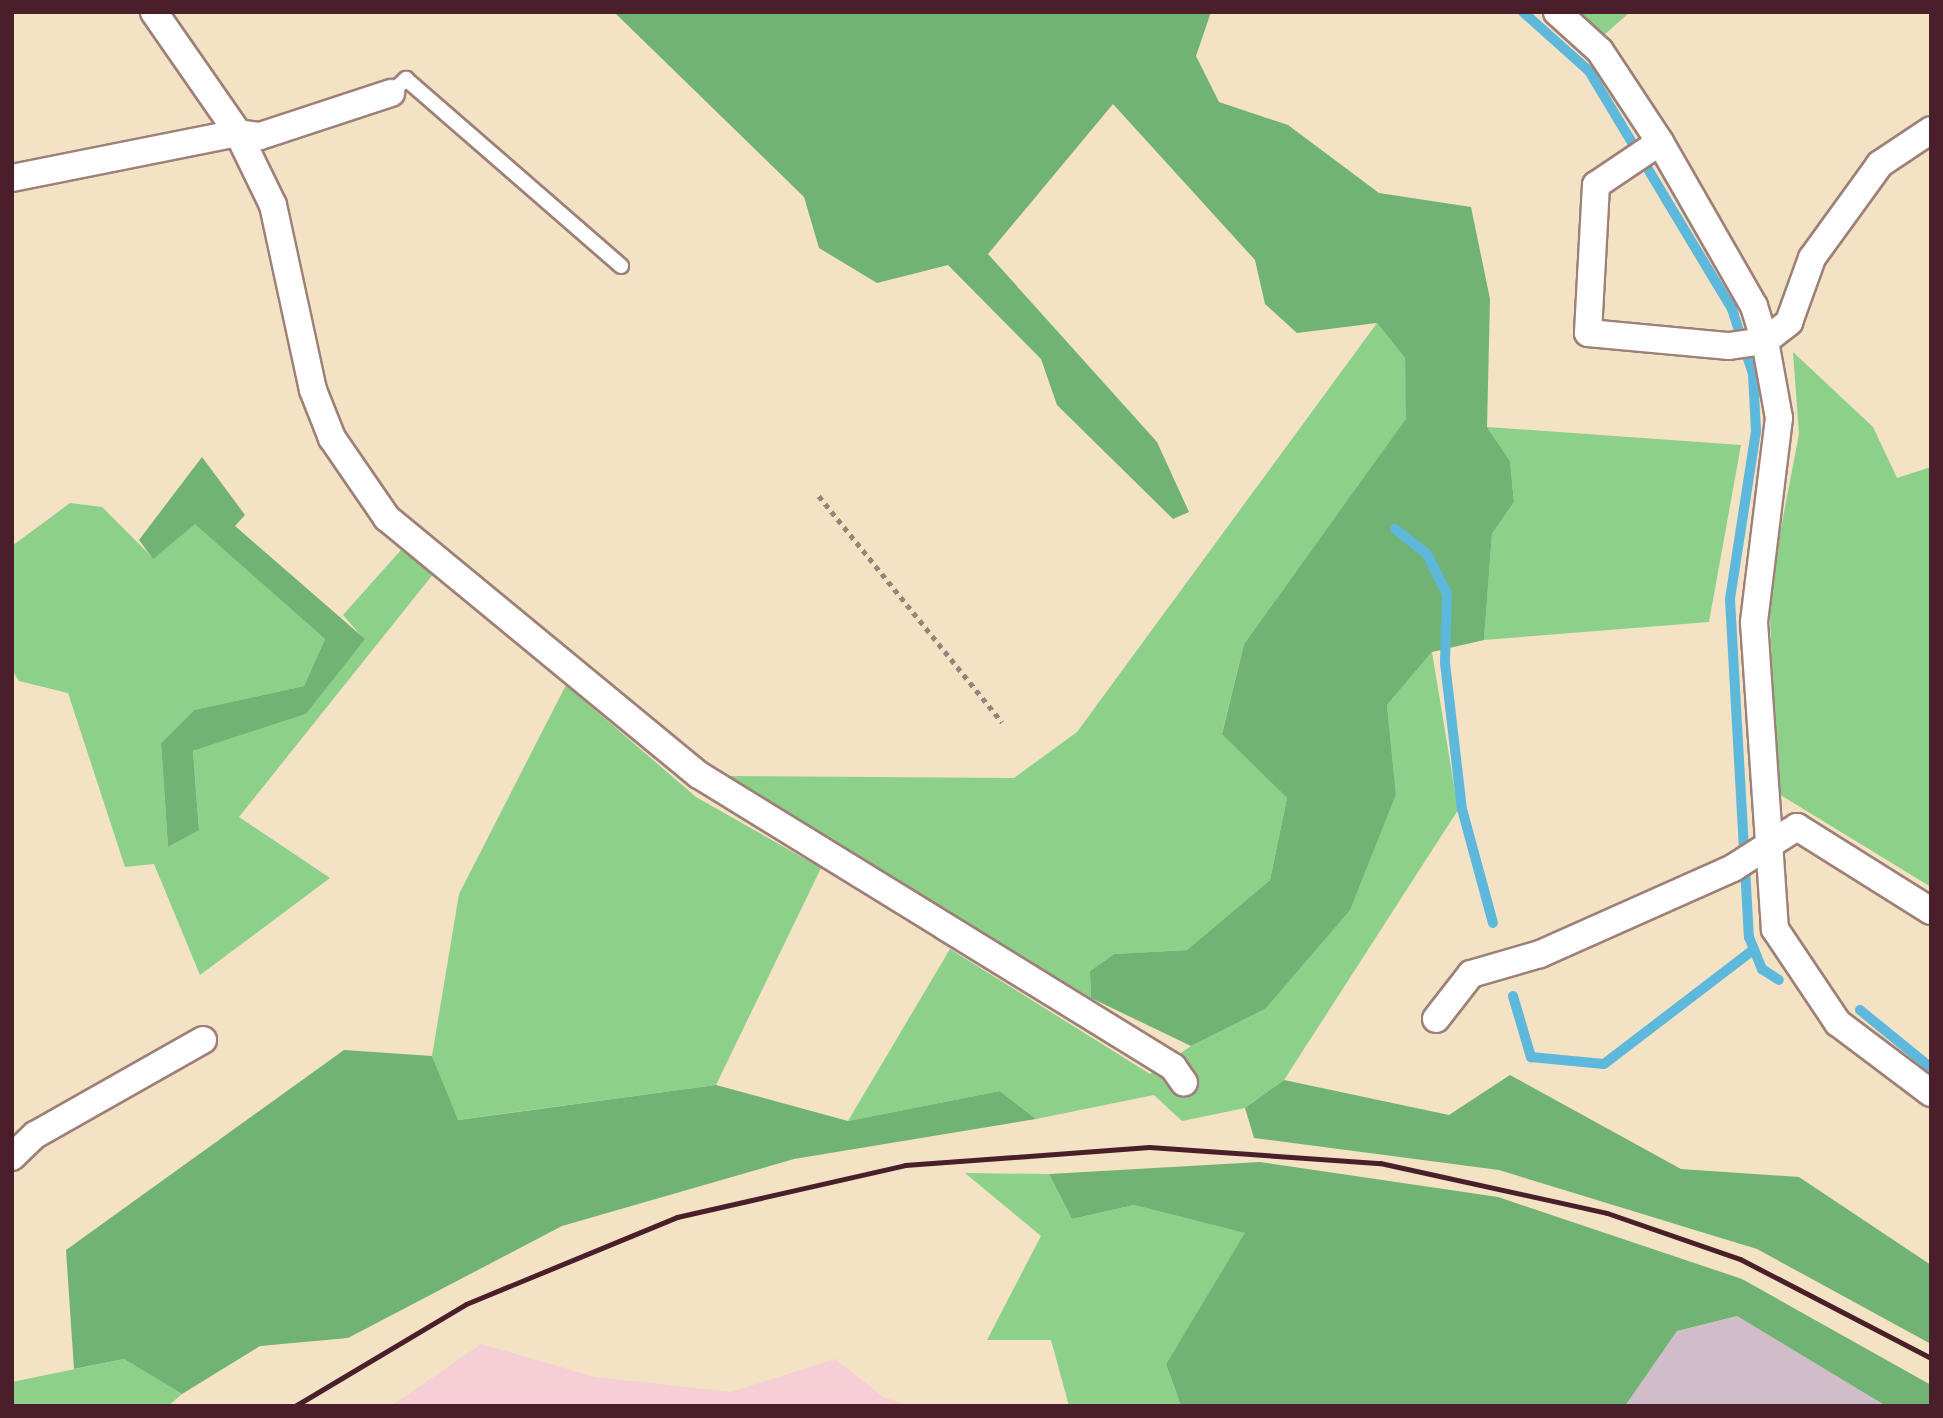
<!DOCTYPE html>
<html>
<head>
<meta charset="utf-8">
<style>
	body { margin:0 }
	#map { position:relative; width:1943px; height:1418px; overflow:hidden; background:#f3e2c4; font-family:"Gentium Book Plus",serif }
	div>[style] { position:absolute }
	.built>* { inset:0; background:#f6cfd6 }
	.industrial>* { inset:0; background:#d1bdc9 }
	.green>* { inset:0; background:#8cd089 }
	.forest>* { inset:0; background:#71b275 }
	.stream>* { height:10px; margin:-5px; padding:0 5px; transform-origin:5px; border-radius:5px; background:#5eb8dc }
	.path>* { height:4.5px; margin-top:-2.25px; transform-origin:0; background:repeating-linear-gradient(90deg,#9e8078 0 5px,transparent 0 10px) }
	.roads { filter:drop-shadow(2px 0 #9e8078) drop-shadow(-2px 0 #9e8078) drop-shadow(0 2px #9e8078) drop-shadow(0 -2px #9e8078) }
	.lane>* { height:14px; margin:-7px; padding:0 7px; transform-origin:7px; border-radius:7px; background:#fff }
	.street>* { height:26px; margin:-13px; padding:0 13px; transform-origin:13px; border-radius:13px; background:#fff }
	.rail>* { height:5px; margin:-2.5px; padding:0 2.5px; transform-origin:2.5px; border-radius:2.5px; background:#4a1f2b }
	span { translate:-50% -50%; white-space:nowrap; text-align:center; line-height:1.15; -webkit-text-stroke:5px #fcf5e5; paint-order:stroke }
	.frame { position:absolute; inset:0; border:14px solid #4a1f2b; pointer-events:none }
</style>
</head>
<body>
<div id="map">
	<div class="built">
		<i style="clip-path:polygon(481px 1344px,595px 1377px,731px 1392px,835px 1359px,885px 1398px,913px 1406px,391px 1406px)"></i>
	</div>
	<div class="industrial">
		<i style="clip-path:polygon(1737px 1316px,1886px 1406px,1625px 1406px,1677px 1331px)"></i>
	</div>
	<div class="green">
		<i style="clip-path:polygon(1576px 12px,1630px 12px,1603px 36px)"></i>
		<i style="clip-path:polygon(1377px 323px,1405px 358px,1407px 419px,1244px 644px,1222px 733px,1287px 798px,1270px 880px,1187px 950px,1114px 954px,1090px 971px,1091px 998px,723px 776px,1014px 778px,1077px 732px)"></i>
		<i style="clip-path:polygon(1793px 352px,1873px 427px,1897px 478px,1931px 467px,1931px 887px,1777px 793px,1769px 591px,1799px 434px)"></i>
		<i style="clip-path:polygon(1487px 427px,1741px 445px,1709px 622px,1484px 640px,1492px 534px,1514px 502px,1510px 461px)"></i>
		<i style="clip-path:polygon(70px 503px,102px 507px,153px 558px,195px 523px,325px 639px,304px 686px,194px 710px,161px 743px,168px 847px,199px 829px,193px 751px,306px 714px,364px 639px,343px 615px,401px 550px,434px 573px,239px 817px,330px 878px,200px 975px,154px 864px,125px 867px,68px 693px,19px 681px,12px 670px,12px 546px)"></i>
		<i style="clip-path:polygon(1432px 652px,1458px 810px,1284px 1080px,1245px 1108px,1182px 1121px,1154px 1095px,1036px 1119px,1000px 1091px,848px 1121px,950px 949px,1150px 1074px,1191px 1046px,1265px 1009px,1396px 794px,1387px 705px)"></i>
		<i style="clip-path:polygon(566px 685px,696px 797px,821px 868px,716px 1085px,457px 1120px,432px 1056px,459px 894px)"></i>
		<i style="clip-path:polygon(965px 1173px,1049px 1174px,1072px 1219px,1134px 1205px,1246px 1233px,1166px 1364px,1181px 1406px,1069px 1406px,1051px 1340px,987px 1340px,1041px 1236px)"></i>
		<i style="clip-path:polygon(124px 1359px,182px 1394px,168px 1406px,12px 1406px,12px 1382px)"></i>
	</div>
	<div class="forest">
		<i style="clip-path:polygon(614px 12px,1211px 12px,1196px 56px,1219px 102px,1288px 125px,1379px 193px,1471px 207px,1490px 299px,1487px 427px,1510px 461px,1514px 502px,1492px 534px,1484px 640px,1432px 652px,1387px 705px,1396px 794px,1350px 910px,1265px 1009px,1191px 1046px,1091px 998px,1090px 971px,1114px 954px,1187px 950px,1270px 880px,1287px 798px,1222px 734px,1244px 644px,1406px 419px,1405px 358px,1377px 323px,1297px 333px,1265px 304px,1255px 260px,1113px 104px,988px 254px,1157px 442px,1189px 512px,1173px 519px,1057px 405px,1041px 359px,948px 265px,877px 283px,819px 248px,804px 197px)"></i>
		<i style="clip-path:polygon(202px 457px,245px 515px,235px 526px,365px 639px,306px 714px,193px 751px,199px 830px,168px 847px,161px 743px,194px 710px,304px 686px,325px 639px,195px 524px,153px 559px,139px 540px)"></i>
		<i style="clip-path:polygon(344px 1050px,432px 1056px,458px 1120px,716px 1085px,848px 1121px,1000px 1091px,1036px 1119px,794px 1159px,562px 1226px,348px 1338px,260px 1346px,182px 1394px,124px 1359px,74px 1369px,66px 1250px)"></i>
		<i style="clip-path:polygon(1510px 1075px,1681px 1169px,1799px 1177px,1931px 1265px,1931px 1344px,1757px 1249px,1499px 1170px,1254px 1138px,1245px 1108px,1284px 1080px,1449px 1115px)"></i>
		<i style="clip-path:polygon(1260px 1162px,1498px 1197px,1742px 1279px,1931px 1385px,1931px 1406px,1886px 1406px,1737px 1316px,1677px 1331px,1625px 1406px,1181px 1406px,1166px 1364px,1245px 1233px,1134px 1205px,1072px 1219px,1049px 1174px)"></i>
	</div>
	<div class="stream">
		<i style="left:1523px;top:12px;width:89px;rotate:41.8deg"></i>
		<i style="left:1589px;top:71px;width:278px;rotate:59deg"></i>
		<i style="left:1732px;top:309px;width:68px;rotate:72.1deg"></i>
		<i style="left:1753px;top:374px;width:57px;rotate:87deg"></i>
		<i style="left:1756px;top:431px;width:170px;rotate:98.8deg"></i>
		<i style="left:1730px;top:599px;width:339px;rotate:86.8deg"></i>
		<i style="left:1749px;top:937px;width:35px;rotate:68deg"></i>
		<i style="left:1762px;top:969px;width:20px;rotate:33deg"></i>
		<i style="left:1395px;top:529px;width:41px;rotate:38deg"></i>
		<i style="left:1427px;top:554px;width:45px;rotate:63.4deg"></i>
		<i style="left:1447px;top:594px;width:69px;rotate:91.7deg"></i>
		<i style="left:1445px;top:663px;width:147px;rotate:83.4deg"></i>
		<i style="left:1462px;top:809px;width:118px;rotate:74.8deg"></i>
		<i style="left:1513px;top:996px;width:64px;rotate:73.6deg"></i>
		<i style="left:1531px;top:1057px;width:73px;rotate:5.5deg"></i>
		<i style="left:1604px;top:1064px;width:186px;rotate:-37.4deg"></i>
		<i style="left:1860px;top:1010px;width:92px;rotate:39.2deg"></i>
	</div>
	<div class="path">
		<i style="left:819px;top:496px;width:291px;rotate:51deg"></i>
	</div>
	<div class="roads">
		<div class="lane">
			<i style="left:391px;top:93px;width:21px;rotate:-43deg"></i>
			<i style="left:406px;top:79px;width:285px;rotate:41deg"></i>
		</div>
		<div class="street">
			<i style="left:154px;top:12px;width:147px;rotate:55.2deg"></i>
			<i style="left:238px;top:133px;width:80px;rotate:64.1deg"></i>
			<i style="left:273px;top:205px;width:189px;rotate:77.8deg"></i>
			<i style="left:313px;top:390px;width:52px;rotate:68.4deg"></i>
			<i style="left:332px;top:438px;width:97px;rotate:55.5deg"></i>
			<i style="left:387px;top:518px;width:404px;rotate:39.5deg"></i>
			<i style="left:699px;top:775px;width:557px;rotate:31.63deg"></i>
			<i style="left:1173px;top:1067px;width:19px;rotate:55deg"></i>
			<i style="left:1557px;top:12px;width:58px;rotate:42.2deg"></i>
			<i style="left:1600px;top:51px;width:109px;rotate:56.6deg"></i>
			<i style="left:1660px;top:142px;width:189px;rotate:60.2deg"></i>
			<i style="left:1754px;top:306px;width:37px;rotate:73deg"></i>
			<i style="left:1765px;top:341px;width:78px;rotate:79.7deg"></i>
			<i style="left:1779px;top:418px;width:206px;rotate:97deg"></i>
			<i style="left:1754px;top:622px;width:308px;rotate:86.1deg"></i>
			<i style="left:1775px;top:929px;width:113px;rotate:56.2deg"></i>
			<i style="left:1838px;top:1023px;width:116px;rotate:37deg"></i>
			<i style="left:1660px;top:142px;width:77px;rotate:146.1deg"></i>
			<i style="left:1596px;top:185px;width:148px;rotate:93.1deg"></i>
			<i style="left:1588px;top:333px;width:142px;rotate:5.3deg"></i>
			<i style="left:1729px;top:346px;width:36px;rotate:-8deg"></i>
			<i style="left:1765px;top:341px;width:31px;rotate:-38deg"></i>
			<i style="left:1789px;top:322px;width:68px;rotate:-70.2deg"></i>
			<i style="left:1812px;top:258px;width:116px;rotate:-54.1deg"></i>
			<i style="left:1880px;top:164px;width:61px;rotate:-33.7deg"></i>
			<i style="left:12px;top:178px;width:230px;rotate:-11.3deg"></i>
			<i style="left:238px;top:133px;width:22px;rotate:8deg"></i>
			<i style="left:260px;top:136px;width:138px;rotate:-18.2deg"></i>
			<i style="left:1436px;top:1019px;width:57px;rotate:-52.1deg"></i>
			<i style="left:1471px;top:974px;width:72px;rotate:-16.2deg"></i>
			<i style="left:1540px;top:954px;width:211px;rotate:-24deg"></i>
			<i style="left:1733px;top:868px;width:76px;rotate:-32.6deg"></i>
			<i style="left:1797px;top:827px;width:158px;rotate:32.1deg"></i>
			<i style="left:12px;top:1157px;width:32px;rotate:-44deg"></i>
			<i style="left:35px;top:1135px;width:193px;rotate:-29.5deg"></i>
		</div>
	</div>
	<div class="rail">
		<i style="left:295px;top:1406px;width:199px;rotate:-30.8deg"></i>
		<i style="left:466px;top:1304px;width:228px;rotate:-22.4deg"></i>
		<i style="left:677px;top:1217px;width:234px;rotate:-12.8deg"></i>
		<i style="left:905px;top:1165px;width:245px;rotate:-4.2deg"></i>
		<i style="left:1149px;top:1147px;width:232px;rotate:4deg"></i>
		<i style="left:1380px;top:1163px;width:232px;rotate:12.4deg"></i>
		<i style="left:1607px;top:1213px;width:141px;rotate:19.1deg"></i>
		<i style="left:1740px;top:1259px;width:215px;rotate:27.4deg"></i>
	</div>
	<div class="frame"></div>
</div>
</body>
</html>
